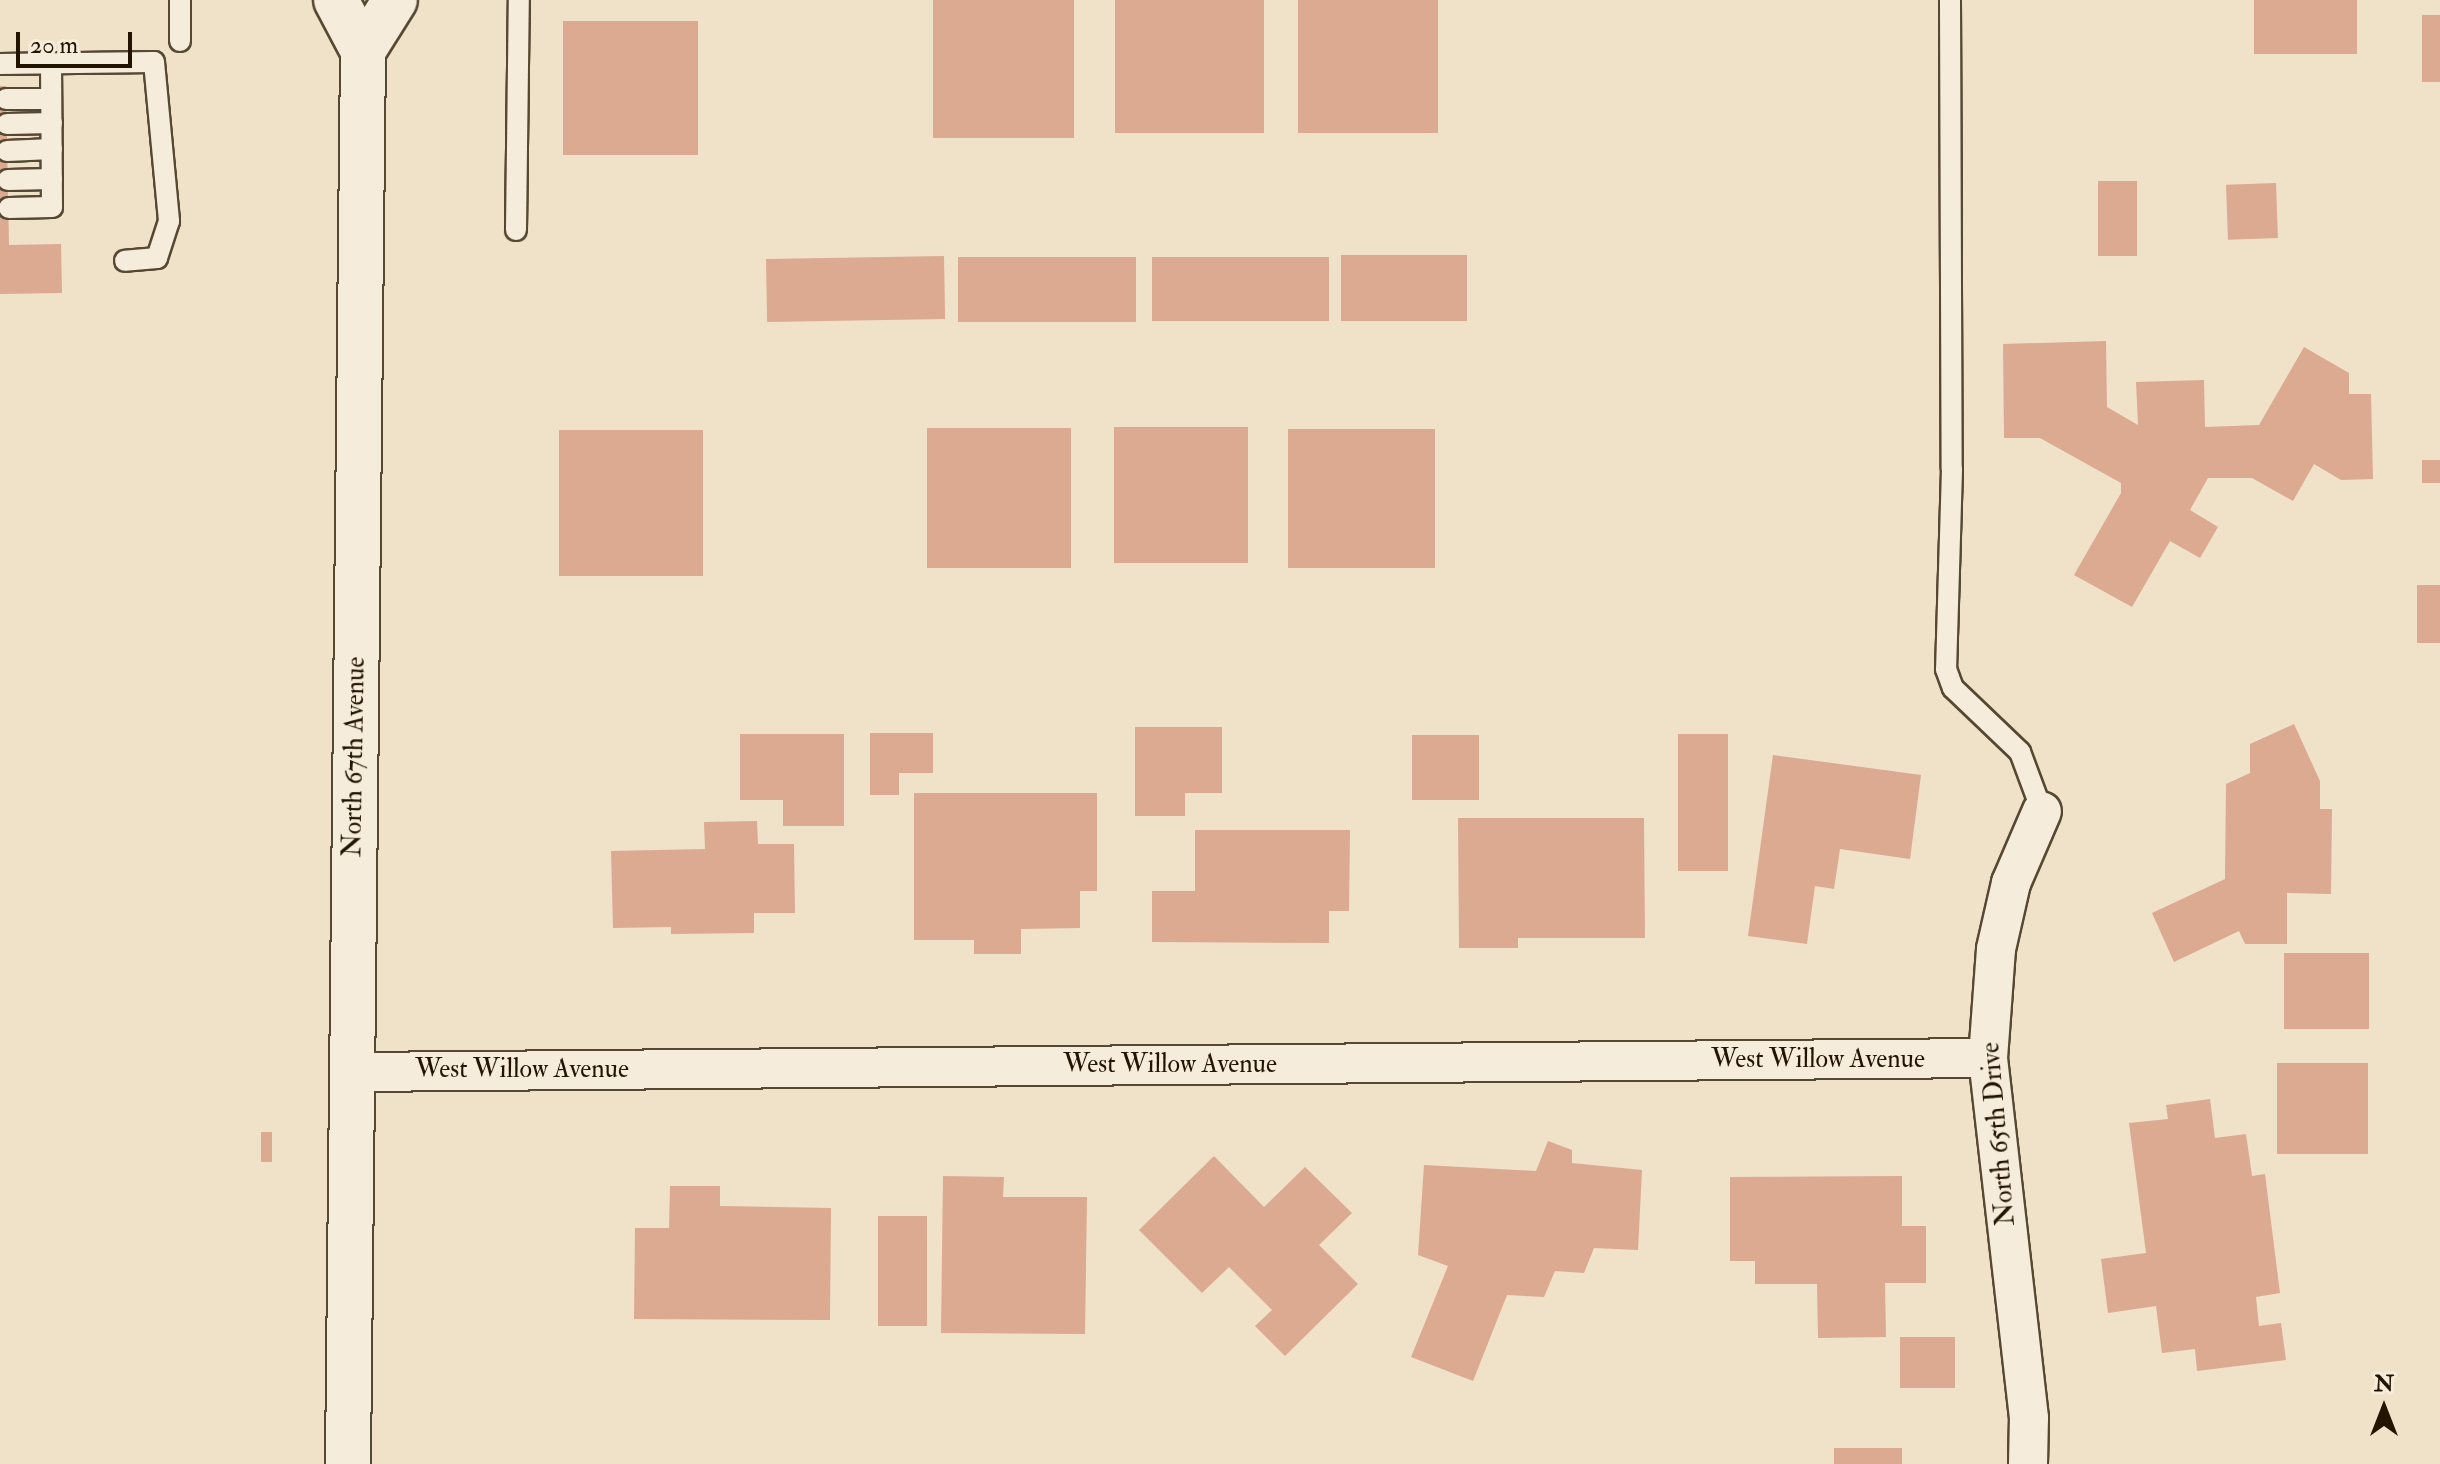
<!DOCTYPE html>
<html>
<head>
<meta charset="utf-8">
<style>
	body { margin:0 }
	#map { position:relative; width:2440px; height:1464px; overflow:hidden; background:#efe2c8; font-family:"IM FELL Double Pica",serif }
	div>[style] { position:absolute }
	.building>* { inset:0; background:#dca991; transform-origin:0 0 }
	.roads { filter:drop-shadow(2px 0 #564832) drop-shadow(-2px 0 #564832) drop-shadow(0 2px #564832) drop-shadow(0 -2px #564832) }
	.lane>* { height:20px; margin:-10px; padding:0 10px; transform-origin:10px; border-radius:10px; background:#f5ecdb }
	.street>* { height:38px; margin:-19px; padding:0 19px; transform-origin:19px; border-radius:19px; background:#f5ecdb }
	.secondary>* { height:44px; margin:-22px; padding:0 22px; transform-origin:22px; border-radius:22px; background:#f5ecdb }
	span { translate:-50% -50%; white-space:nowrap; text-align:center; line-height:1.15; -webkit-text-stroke:6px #f5ecdb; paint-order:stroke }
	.street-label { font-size:26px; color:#231400 }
	.north { position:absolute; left:2344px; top:1368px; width:80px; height:80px; -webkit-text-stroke:6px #f5ecdb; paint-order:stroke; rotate:0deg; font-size:22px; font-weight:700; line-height:32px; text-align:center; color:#231400 }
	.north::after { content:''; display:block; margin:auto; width:28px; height:36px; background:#231400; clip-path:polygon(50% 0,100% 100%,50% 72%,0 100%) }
	.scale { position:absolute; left:16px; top:32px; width:116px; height:36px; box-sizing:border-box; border:4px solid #231400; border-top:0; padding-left:10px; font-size:24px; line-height:28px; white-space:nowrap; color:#231400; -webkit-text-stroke:6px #f5ecdb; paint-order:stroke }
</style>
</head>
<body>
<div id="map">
	<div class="building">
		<i style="left:933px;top:0;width:141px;height:138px"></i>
		<i style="left:1115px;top:0;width:149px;height:133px"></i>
		<i style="left:1298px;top:0;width:140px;height:133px"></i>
		<i style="left:2254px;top:0;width:103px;height:54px"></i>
		<i style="left:2422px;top:15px;width:18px;height:67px"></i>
		<i style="left:698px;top:21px;width:134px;height:135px;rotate:90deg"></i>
		<i style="clip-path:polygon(0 86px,6px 86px,9px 245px,61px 244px,62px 293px,0 294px)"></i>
		<i style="left:2098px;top:181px;width:39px;height:75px"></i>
		<i style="left:2276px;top:183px;width:55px;height:50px;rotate:88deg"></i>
		<i style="left:1467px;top:255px;width:66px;height:126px;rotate:90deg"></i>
		<i style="left:944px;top:256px;width:63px;height:178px;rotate:89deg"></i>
		<i style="left:958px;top:257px;width:178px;height:65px"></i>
		<i style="left:1152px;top:257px;width:177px;height:64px"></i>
		<i style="clip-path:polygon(2106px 341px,2107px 407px,2138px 425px,2136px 382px,2204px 380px,2205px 427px,2259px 425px,2304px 347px,2349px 373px,2349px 394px,2371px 394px,2373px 479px,2341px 480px,2314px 464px,2293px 501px,2252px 478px,2208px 478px,2190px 510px,2218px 527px,2200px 558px,2170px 541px,2132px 607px,2074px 575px,2121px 493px,2121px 483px,2040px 438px,2004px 438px,2003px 344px)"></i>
		<i style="left:1248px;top:427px;width:136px;height:134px;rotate:90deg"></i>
		<i style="left:927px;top:428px;width:144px;height:140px"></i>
		<i style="left:1288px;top:429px;width:147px;height:139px"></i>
		<i style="left:703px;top:430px;width:146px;height:144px;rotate:90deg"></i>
		<i style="left:2422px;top:460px;width:18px;height:23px"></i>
		<i style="left:2417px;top:585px;width:23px;height:58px"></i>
		<i style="clip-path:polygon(2294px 724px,2320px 781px,2320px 809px,2332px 809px,2331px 894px,2287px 893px,2287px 944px,2245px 944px,2239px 931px,2174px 962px,2152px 913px,2225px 879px,2226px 784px,2250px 773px,2250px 744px)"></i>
		<i style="clip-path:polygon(1135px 727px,1222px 727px,1222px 793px,1185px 793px,1185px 816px,1135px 816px)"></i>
		<i style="clip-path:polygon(870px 733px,933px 733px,933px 773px,899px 773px,899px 795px,870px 795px)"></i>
		<i style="clip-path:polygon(740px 734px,844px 734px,844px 826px,783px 826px,783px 800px,740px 800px)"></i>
		<i style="left:1678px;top:734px;width:50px;height:137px"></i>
		<i style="left:1412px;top:735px;width:67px;height:65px"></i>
		<i style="clip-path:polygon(1773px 755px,1921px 775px,1910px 859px,1840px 849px,1834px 889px,1815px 886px,1807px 944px,1748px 936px)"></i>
		<i style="clip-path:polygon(914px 793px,1097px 793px,1097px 891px,1080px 891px,1080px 928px,1021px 929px,1021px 954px,974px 954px,974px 940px,914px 940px)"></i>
		<i style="clip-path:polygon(1458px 818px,1644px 818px,1645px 938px,1518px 938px,1518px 948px,1459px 948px)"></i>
		<i style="clip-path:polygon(757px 821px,758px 844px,794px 844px,795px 913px,754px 913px,754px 933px,671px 934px,671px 927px,613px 928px,611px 851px,705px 849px,704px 822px)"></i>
		<i style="clip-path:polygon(1195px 830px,1350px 830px,1349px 911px,1329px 911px,1329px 943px,1152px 942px,1152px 891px,1195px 891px)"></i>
		<i style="left:2284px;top:953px;width:85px;height:76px"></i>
		<i style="left:2277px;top:1063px;width:91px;height:91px"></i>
		<i style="clip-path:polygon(2210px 1099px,2215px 1138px,2246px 1134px,2252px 1176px,2265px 1174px,2280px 1293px,2256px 1297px,2259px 1326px,2281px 1323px,2286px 1360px,2197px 1371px,2195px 1349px,2162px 1353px,2156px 1306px,2108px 1313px,2101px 1259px,2146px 1253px,2129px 1123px,2168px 1119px,2166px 1105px)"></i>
		<i style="left:261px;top:1132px;width:11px;height:30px"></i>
		<i style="clip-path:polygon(1548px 1141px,1572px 1150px,1572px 1163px,1642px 1170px,1638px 1250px,1594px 1248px,1584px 1273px,1555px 1271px,1544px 1297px,1507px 1295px,1473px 1381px,1411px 1357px,1448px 1266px,1418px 1255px,1424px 1165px,1536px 1171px)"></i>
		<i style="clip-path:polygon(1214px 1156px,1264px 1207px,1305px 1167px,1352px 1213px,1319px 1245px,1358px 1284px,1285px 1356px,1255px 1326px,1272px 1310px,1229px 1267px,1202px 1293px,1139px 1230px)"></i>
		<i style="clip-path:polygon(943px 1176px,1004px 1177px,1003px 1197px,1087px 1197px,1085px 1334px,941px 1333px)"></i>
		<i style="clip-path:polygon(1902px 1176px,1902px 1226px,1926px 1226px,1926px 1283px,1885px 1283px,1886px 1337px,1818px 1338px,1817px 1284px,1755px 1284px,1755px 1261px,1730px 1261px,1730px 1177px)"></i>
		<i style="clip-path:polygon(670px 1186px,720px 1186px,720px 1206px,831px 1208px,830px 1320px,634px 1319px,635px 1228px,669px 1228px)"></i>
		<i style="left:878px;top:1216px;width:49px;height:110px"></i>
		<i style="left:1900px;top:1337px;width:55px;height:51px"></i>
		<i style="left:1834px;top:1448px;width:68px;height:16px"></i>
	</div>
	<div class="roads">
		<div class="lane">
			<i style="left:180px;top:0;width:41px;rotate:90deg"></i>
			<i style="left:1950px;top:0;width:469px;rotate:89.8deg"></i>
			<i style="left:1952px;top:469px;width:200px;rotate:91.7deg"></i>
			<i style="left:1946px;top:669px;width:20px;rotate:70deg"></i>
			<i style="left:1953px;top:688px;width:93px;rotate:43.7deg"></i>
			<i style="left:2020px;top:752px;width:63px;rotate:69.6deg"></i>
			<i style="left:0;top:64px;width:154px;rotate:-0.7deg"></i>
			<i style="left:154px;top:62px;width:160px;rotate:84.6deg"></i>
			<i style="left:169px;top:221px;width:39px;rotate:108deg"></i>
			<i style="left:157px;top:258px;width:32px;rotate:175deg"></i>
			<i style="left:6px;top:99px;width:45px"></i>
			<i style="left:7px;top:124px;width:45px;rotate:-1.3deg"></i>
			<i style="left:7px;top:151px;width:45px;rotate:-2.5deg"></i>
			<i style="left:8px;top:180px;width:44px;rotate:-1.3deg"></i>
			<i style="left:9px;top:208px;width:43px;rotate:-1.3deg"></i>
			<i style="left:52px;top:207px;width:144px;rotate:-90.4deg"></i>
			<i style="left:516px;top:230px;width:230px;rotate:-89.3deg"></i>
		</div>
		<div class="street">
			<i style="left:353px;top:1072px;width:1635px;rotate:-0.49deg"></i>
			<i style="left:2028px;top:1464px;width:46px;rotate:-88.8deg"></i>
			<i style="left:2029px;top:1418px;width:362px;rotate:-96.5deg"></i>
			<i style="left:1988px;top:1058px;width:109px;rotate:-85.8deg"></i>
			<i style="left:1996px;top:949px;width:68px;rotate:-77.2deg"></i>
			<i style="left:2011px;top:883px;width:78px;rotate:-66.7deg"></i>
		</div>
		<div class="secondary">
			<i style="left:336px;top:0;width:58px;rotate:62.1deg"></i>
			<i style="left:363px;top:51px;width:1413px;rotate:90.61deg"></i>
			<i style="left:363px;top:51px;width:60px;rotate:-57.9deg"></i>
		</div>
	</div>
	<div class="street-label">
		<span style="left:355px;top:757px;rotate:-89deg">North 67th Avenue</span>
		<span style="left:1818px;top:1060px">West Willow Avenue</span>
		<span style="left:1170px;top:1065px">West Willow Avenue</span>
		<span style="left:522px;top:1070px">West Willow Avenue</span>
		<span style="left:1999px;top:1134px;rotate:-95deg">North 65th Drive</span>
	</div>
	<div class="north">N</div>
	<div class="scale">20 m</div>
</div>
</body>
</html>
